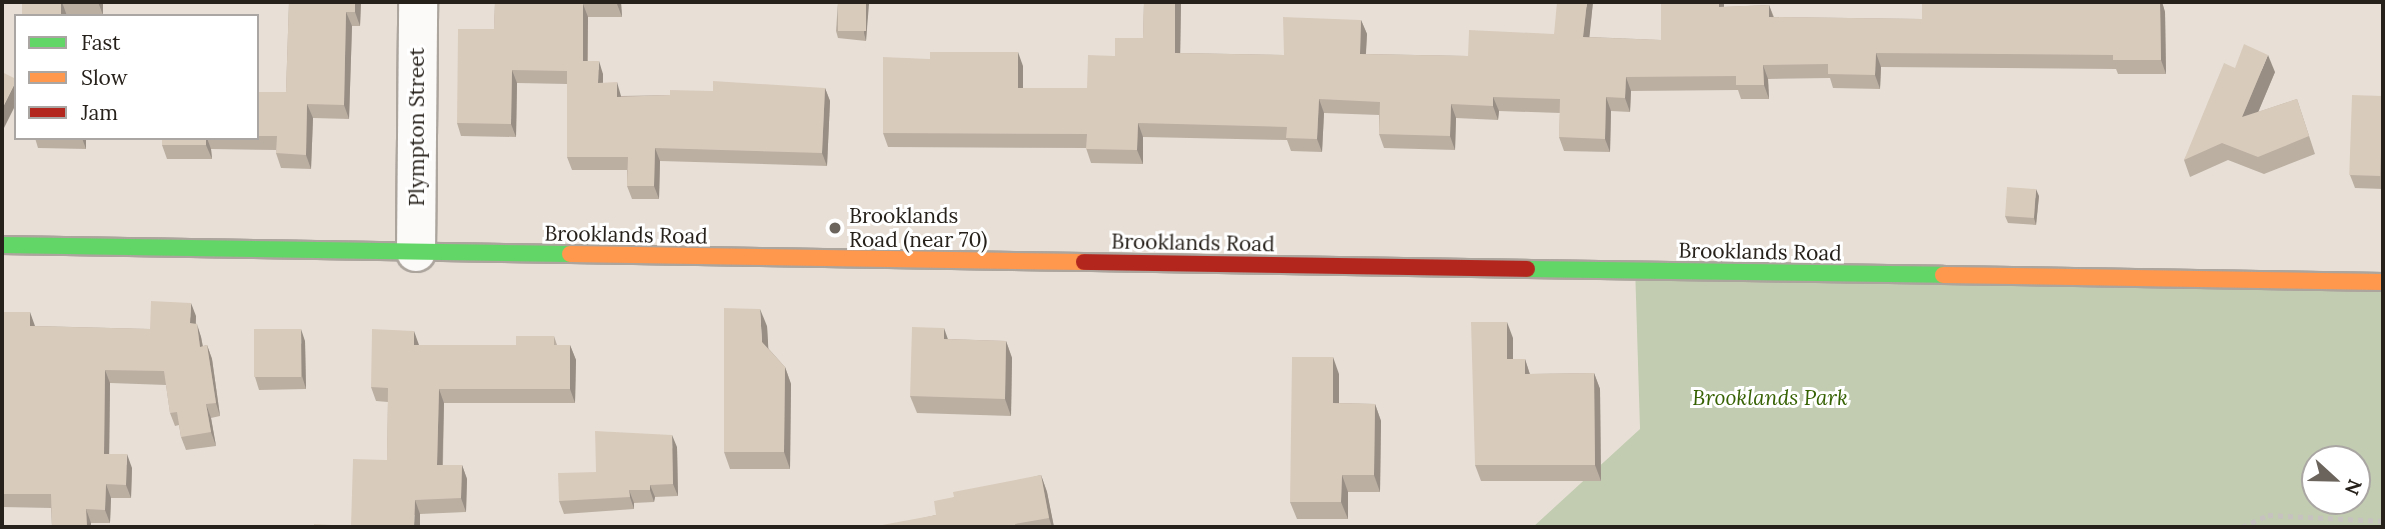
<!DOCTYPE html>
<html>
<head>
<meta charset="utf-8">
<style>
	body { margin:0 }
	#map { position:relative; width:2385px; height:529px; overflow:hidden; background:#e8e0d7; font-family:Lora,serif }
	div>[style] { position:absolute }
	.green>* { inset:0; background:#c2ccb0 }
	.path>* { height:4.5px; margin-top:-2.25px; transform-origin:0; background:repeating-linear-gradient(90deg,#c5c2bf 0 5px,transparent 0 10px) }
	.roads { filter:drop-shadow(2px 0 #aca59e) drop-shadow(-2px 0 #aca59e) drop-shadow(0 2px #aca59e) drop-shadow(0 -2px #aca59e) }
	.street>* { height:38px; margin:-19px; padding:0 19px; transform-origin:19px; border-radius:19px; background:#fcfaf9 }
	.fast>* { height:16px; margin:-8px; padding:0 8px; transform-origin:8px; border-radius:8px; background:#63d668 }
	.slow>* { height:16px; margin:-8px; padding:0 8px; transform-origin:8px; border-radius:8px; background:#ff974d }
	.jam>* { height:16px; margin:-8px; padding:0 8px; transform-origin:8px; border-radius:8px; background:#b3261e }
	.wall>* { inset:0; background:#bbafa2; transform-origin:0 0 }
	.shaded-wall>* { inset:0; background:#988e84 }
	.building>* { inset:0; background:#d9cbbc; transform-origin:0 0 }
	.dots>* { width:19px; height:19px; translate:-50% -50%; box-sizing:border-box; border:4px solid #fff; border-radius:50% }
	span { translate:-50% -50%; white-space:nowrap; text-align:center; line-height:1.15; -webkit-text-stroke:6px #fff; paint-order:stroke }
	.street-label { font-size:21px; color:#27211b }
	.poi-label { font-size:21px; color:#27211b }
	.left { translate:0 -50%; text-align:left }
	.park-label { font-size:21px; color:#376204; font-style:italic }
	.frame { position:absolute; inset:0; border:4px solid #27211b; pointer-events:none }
	.legend { position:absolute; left:14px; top:14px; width:245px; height:126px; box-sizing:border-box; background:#fff; border:2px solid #a9a6a4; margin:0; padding:9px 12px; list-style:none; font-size:21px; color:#27211b }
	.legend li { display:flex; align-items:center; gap:14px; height:35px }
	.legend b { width:35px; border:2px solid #a9a6a4 }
	.north { position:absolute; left:2301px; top:445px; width:70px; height:70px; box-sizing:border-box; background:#fff; border:2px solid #a9a6a4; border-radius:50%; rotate:112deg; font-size:19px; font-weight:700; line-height:28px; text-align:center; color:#27211b }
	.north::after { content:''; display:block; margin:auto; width:24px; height:32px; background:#6b645d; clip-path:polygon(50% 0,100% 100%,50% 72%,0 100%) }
</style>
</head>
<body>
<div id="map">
	<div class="green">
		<i style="clip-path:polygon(evenodd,1635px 266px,2383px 284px,2383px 527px,1533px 527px,1640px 429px,1635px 266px,2315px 459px,2357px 459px,2357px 501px,2315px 501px,2315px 459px)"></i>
	</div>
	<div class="path">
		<i style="left:2242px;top:527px;width:29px;rotate:-25deg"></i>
		<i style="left:2268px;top:515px;width:115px;rotate:3deg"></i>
	</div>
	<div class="roads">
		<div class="street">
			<i style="left:416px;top:252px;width:250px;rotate:-89.5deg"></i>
		</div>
		<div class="fast">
			<i style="left:2px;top:245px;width:568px;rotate:0.91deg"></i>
			<i style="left:1527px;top:269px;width:416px;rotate:0.8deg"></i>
		</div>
		<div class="slow">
			<i style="left:570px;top:254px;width:514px;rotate:0.89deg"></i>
			<i style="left:1943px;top:275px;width:440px;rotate:0.9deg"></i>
		</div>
		<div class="jam">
			<i style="left:1084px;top:262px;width:443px;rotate:0.9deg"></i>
		</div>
	</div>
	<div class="wall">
		<i style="left:22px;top:2px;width:81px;height:14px"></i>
		<i style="clip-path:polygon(289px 2px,361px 2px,360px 26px,352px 26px,349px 119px,313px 118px,311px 169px,281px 168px,276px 153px,276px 150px,211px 149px,212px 159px,167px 159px,162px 145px,162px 138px,257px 138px,257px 92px,286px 92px)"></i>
		<i style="clip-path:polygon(495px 2px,621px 2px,622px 17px,588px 17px,588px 61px,603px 74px,603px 83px,621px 96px,670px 95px,713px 91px,825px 88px,830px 101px,827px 166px,660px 161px,659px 199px,632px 199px,627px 186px,627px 170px,572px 170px,567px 157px,567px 84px,517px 83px,516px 137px,461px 136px,457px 123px,494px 29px)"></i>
		<i style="clip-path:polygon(838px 2px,868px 2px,866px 41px,838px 38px,836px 31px)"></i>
		<i style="clip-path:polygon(1144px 2px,1181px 2px,1180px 53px,1284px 55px,1361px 20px,1367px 34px,1366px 54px,1468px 56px,1554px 34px,1593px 2px,1589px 37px,1661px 40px,1724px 2px,1724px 7px,1769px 5px,1774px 17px,1922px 19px,1922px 2px,2162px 2px,2165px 12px,2166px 74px,2118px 74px,2116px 69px,1881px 67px,1880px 89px,1833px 88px,1830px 78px,1768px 79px,1769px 99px,1741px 99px,1738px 90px,1631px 91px,1630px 112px,1611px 111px,1610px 152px,1564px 151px,1559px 137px,1560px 113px,1499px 111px,1498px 120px,1456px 118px,1455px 150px,1384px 148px,1379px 134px,1379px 115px,1324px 113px,1322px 152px,1291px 151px,1287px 140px,1143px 137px,1143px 164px,1091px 163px,1086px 148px,888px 147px,883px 133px,1023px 66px,1023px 88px,1087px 88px,1115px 56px,1143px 38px)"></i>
		<i style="clip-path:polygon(2235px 68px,2275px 72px,2258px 112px,2297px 99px,2315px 154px,2264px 174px,2228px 160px,2190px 177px,2184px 160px)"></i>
		<i style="clip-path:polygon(2383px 96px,2383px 189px,2355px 188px,2350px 175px)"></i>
		<i style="clip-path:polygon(35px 138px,86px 138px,86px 149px,38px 148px)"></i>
		<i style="clip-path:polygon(2039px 196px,2036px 225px,2008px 223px,2005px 216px)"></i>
		<i style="clip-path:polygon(2px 312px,35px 326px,150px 329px,196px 316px,196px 323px,201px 337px,203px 346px,207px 345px,212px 359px,220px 416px,211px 418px,216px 446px,186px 450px,181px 437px,179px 425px,175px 426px,170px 413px,166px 385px,110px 383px,109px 454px,132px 468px,131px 498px,111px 498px,110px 523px,91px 523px,91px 527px,52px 527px,51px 508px,2px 507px)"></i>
		<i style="clip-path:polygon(767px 326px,768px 348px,785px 367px,791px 384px,790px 469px,730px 469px,724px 452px)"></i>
		<i style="clip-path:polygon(554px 336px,557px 345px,570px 345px,576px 360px,575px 403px,444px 403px,443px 465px,462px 465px,467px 479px,466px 512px,420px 514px,351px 526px,387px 460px,388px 402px,376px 401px,371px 387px,419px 345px,516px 345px)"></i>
		<i style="clip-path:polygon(1513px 338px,1513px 359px,1525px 359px,1530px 374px,1594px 373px,1600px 389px,1601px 481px,1481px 481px,1475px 465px)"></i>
		<i style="clip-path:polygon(948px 339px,1006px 341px,1012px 358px,1011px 416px,917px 413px,910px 396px)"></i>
		<i style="clip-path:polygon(305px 341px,306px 389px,259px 390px,255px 377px)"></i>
		<i style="clip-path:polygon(1339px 374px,1339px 403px,1375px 404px,1381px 421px,1380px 492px,1348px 492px,1348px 519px,1297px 519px,1290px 502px)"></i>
		<i style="clip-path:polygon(677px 447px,678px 496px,655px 497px,654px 502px,634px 503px,634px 509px,564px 514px,559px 501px,596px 472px)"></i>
		<i style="clip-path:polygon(1041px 475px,1047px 492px,1054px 527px,883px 527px,936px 515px,954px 497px)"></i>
	</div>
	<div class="shaded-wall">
		<i style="clip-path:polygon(61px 2px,62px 2px,67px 16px,61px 16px)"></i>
		<i style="clip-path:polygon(98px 2px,103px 2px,103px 15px)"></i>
		<i style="clip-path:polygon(355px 2px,361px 2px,360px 26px,355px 12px)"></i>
		<i style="clip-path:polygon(617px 2px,621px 2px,622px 17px,617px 4px)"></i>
		<i style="clip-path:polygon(866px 2px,868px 2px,869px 4px,866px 41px,864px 33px)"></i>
		<i style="clip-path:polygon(1175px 2px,1181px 2px,1180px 67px,1175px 53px)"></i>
		<i style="clip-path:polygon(1587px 2px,1593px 2px,1588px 51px,1583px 37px)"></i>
		<i style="clip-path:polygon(1719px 2px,1724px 2px,1724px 21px,1719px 7px)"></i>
		<i style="clip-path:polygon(2160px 2px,2162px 2px,2165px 12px,2166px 74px,2161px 60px)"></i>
		<i style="clip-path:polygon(583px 4px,588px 17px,587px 74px,583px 61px)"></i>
		<i style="clip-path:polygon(1769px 5px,1774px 19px,1769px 17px)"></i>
		<i style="clip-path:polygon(346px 12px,352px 26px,349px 119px,344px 105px)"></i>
		<i style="clip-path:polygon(1361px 20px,1367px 34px,1365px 67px,1360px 54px)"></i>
		<i style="clip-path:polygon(1018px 52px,1023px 66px,1023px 102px,1018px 88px)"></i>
		<i style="clip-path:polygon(1876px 53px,1881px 67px,1880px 89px,1875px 75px)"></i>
		<i style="clip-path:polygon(2268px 55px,2275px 72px,2249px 134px,2242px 117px)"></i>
		<i style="clip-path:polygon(599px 61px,603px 74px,603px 96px,598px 83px)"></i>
		<i style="clip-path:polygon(1763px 65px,1768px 79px,1769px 99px,1764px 85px)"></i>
		<i style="clip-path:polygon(512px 70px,517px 83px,516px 137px,511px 124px)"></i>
		<i style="clip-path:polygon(1626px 77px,1631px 91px,1630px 112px,1625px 98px)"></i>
		<i style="clip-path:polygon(16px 81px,16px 104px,2px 132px,2px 109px)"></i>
		<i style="clip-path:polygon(617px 82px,621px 96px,622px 110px,617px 97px)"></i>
		<i style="clip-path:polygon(825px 88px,830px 101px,827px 166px,822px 153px)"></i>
		<i style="clip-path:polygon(1493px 97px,1499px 111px,1498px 120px,1493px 106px)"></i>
		<i style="clip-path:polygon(1606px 97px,1611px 111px,1610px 152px,1605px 139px)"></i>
		<i style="clip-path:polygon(1319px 99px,1324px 113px,1322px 152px,1317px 139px)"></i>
		<i style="clip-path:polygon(307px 104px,313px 118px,311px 169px,306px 155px)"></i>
		<i style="clip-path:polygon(1451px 104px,1456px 118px,1455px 150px,1450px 136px)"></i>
		<i style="clip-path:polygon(1138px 123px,1143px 137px,1143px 164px,1137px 150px)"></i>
		<i style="clip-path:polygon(82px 138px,86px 138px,86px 149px)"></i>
		<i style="clip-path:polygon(206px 138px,207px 138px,211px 149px,212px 159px,206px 145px)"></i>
		<i style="clip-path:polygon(655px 148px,660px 161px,659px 199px,654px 186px)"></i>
		<i style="clip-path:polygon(2036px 189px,2039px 196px,2036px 225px,2034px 218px)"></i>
		<i style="clip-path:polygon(191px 303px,196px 316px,195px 337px,190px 323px)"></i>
		<i style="clip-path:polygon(760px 309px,767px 326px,769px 359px,762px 342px)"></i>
		<i style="clip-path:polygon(30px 312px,35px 326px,30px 326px)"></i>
		<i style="clip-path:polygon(1507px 322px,1513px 338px,1513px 375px,1507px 359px)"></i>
		<i style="clip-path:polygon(197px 324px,201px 337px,205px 360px,200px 347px)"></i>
		<i style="clip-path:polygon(944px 328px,950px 345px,944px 339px)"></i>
		<i style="clip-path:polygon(301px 329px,305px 341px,306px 389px,302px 376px)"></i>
		<i style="clip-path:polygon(414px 331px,419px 345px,419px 359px,414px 345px)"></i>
		<i style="clip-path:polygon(1006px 341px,1012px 358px,1011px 416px,1005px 399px)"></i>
		<i style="clip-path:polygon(207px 345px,212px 359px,220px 416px,216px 403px)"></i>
		<i style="clip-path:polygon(570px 345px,576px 360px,575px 403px,570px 389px)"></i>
		<i style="clip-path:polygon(1333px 357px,1339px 374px,1339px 420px,1333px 403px)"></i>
		<i style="clip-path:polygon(1525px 359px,1530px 375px,1525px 374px)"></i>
		<i style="clip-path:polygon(785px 367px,791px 384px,790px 469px,784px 452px)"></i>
		<i style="clip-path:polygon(105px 370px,110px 383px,109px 467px,104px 454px)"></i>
		<i style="clip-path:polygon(1594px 373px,1600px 389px,1601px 481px,1595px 465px)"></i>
		<i style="clip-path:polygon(439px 389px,444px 403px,442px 479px,437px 465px)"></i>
		<i style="clip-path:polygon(206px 404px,211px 418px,216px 446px,211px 432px)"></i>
		<i style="clip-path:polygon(1375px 404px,1381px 421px,1380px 492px,1374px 475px)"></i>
		<i style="clip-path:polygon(672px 435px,677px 447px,678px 496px,673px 484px)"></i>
		<i style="clip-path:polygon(127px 454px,132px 468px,131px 498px,126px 485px)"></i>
		<i style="clip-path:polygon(462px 465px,467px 479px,466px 512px,461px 498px)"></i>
		<i style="clip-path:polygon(1041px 475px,1047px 492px,1054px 527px,1052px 527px,1049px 518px)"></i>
		<i style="clip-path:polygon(1342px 475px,1348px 492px,1348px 519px,1341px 502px)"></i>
		<i style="clip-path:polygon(106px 484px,111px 498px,110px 523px,105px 510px)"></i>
		<i style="clip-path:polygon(650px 485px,655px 497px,654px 502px,650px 490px)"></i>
		<i style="clip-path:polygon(629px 490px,634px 503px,634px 509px,630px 497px)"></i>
		<i style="clip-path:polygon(415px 500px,420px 514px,420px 527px,414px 527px)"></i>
		<i style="clip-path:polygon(86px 509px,91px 523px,91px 527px,87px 527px)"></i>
	</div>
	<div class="building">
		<i style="left:22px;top:2px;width:39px;height:14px"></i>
		<i style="clip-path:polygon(289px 2px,355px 2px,355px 12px,346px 12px,344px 105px,307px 104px,306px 155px,276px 153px,277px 136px,257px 136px,257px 92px,286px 92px)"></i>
		<i style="clip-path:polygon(495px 2px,617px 2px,617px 4px,583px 4px,583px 61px,599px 61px,598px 83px,617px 82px,617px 97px,670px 95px,670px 90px,713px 91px,713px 81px,825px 88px,822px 153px,655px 148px,654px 186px,627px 186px,628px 157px,567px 157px,567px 71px,512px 70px,511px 124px,457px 123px,458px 29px,494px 29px)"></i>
		<i style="left:838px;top:2px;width:28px;height:29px"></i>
		<i style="clip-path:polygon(1144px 2px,1175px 2px,1175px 53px,1284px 55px,1283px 17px,1361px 20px,1360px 54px,1468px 56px,1469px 30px,1554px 34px,1557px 2px,1587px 2px,1583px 37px,1661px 40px,1661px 2px,1719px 2px,1719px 7px,1769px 5px,1769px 17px,1922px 19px,1922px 2px,2160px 2px,2161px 60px,2113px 60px,2113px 55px,1876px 53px,1875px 75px,1828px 74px,1828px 64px,1763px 65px,1764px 85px,1736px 85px,1736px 76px,1626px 77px,1625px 98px,1606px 97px,1605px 139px,1559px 137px,1560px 99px,1493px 97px,1493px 106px,1451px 104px,1450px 136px,1379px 134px,1380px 102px,1319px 99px,1317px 139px,1286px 138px,1287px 127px,1138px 123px,1137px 150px,1086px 149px,1087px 134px,883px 133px,883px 57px,930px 59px,930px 52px,1018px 52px,1018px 88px,1087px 88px,1088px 55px,1115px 56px,1115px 38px,1143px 38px)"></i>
		<i style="clip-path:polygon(2244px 44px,2268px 55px,2242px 117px,2297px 99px,2309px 136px,2258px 157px,2222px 143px,2184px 160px,2224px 63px,2235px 68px)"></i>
		<i style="clip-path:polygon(2px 72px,16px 79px,16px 81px,2px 109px)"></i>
		<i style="left:2352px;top:95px;width:31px;height:80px;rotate:2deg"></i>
		<i style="left:162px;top:138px;width:44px;height:7px"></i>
		<i style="left:2007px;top:187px;width:29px;height:29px;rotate:4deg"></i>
		<i style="clip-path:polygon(151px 301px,191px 303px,190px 323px,197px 324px,200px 347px,207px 345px,216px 403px,206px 404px,211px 432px,181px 437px,177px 412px,170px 413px,164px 371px,105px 370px,104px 454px,127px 454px,126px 485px,106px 484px,105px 510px,86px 509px,87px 527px,52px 527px,51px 494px,2px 494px,2px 312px,30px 312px,30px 326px,150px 329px)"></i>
		<i style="clip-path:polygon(724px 308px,760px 309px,762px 342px,785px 367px,784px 452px,724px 452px)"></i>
		<i style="clip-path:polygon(1471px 322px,1507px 322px,1507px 359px,1525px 359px,1525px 374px,1594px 373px,1595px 465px,1475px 465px)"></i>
		<i style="clip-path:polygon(912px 327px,944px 328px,944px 339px,1006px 341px,1005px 399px,910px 396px)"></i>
		<i style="left:254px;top:329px;width:47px;height:48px"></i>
		<i style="clip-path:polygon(372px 329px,414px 331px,414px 345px,516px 345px,516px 336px,554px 336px,554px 345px,570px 345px,570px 389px,439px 389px,437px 465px,462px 465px,461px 498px,415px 500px,414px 527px,314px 527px,314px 524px,351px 526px,353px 459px,387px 460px,388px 388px,371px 387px)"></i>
		<i style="clip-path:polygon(1292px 357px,1333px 357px,1333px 403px,1375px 404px,1374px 475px,1342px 475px,1341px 502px,1290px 502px)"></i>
		<i style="clip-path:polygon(595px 431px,672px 435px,673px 484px,650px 485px,650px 490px,629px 490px,630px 497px,559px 501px,558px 473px,596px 472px)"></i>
		<i style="clip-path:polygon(1041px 475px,1049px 518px,1015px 524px,1016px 527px,883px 527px,882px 525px,936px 515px,934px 501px,954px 497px,953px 492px)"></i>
	</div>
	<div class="dots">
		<i style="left:835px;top:228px;background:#6b645d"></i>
	</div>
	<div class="street-label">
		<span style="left:417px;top:127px;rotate:-90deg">Plympton Street</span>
		<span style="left:626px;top:235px;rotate:1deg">Brooklands Road</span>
		<span style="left:1193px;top:243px;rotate:1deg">Brooklands Road</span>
		<span style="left:1760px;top:252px;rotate:1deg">Brooklands Road</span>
	</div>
	<div class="poi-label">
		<span class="left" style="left:849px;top:228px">Brooklands<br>Road (near 70)</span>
	</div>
	<div class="park-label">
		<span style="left:1770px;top:398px">Brooklands Park</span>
	</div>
	<div class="frame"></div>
	<ul class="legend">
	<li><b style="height:9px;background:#63d668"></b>Fast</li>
	<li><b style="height:9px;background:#ff974d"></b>Slow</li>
	<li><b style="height:9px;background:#b3261e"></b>Jam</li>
	</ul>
	<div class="north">N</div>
</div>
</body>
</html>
